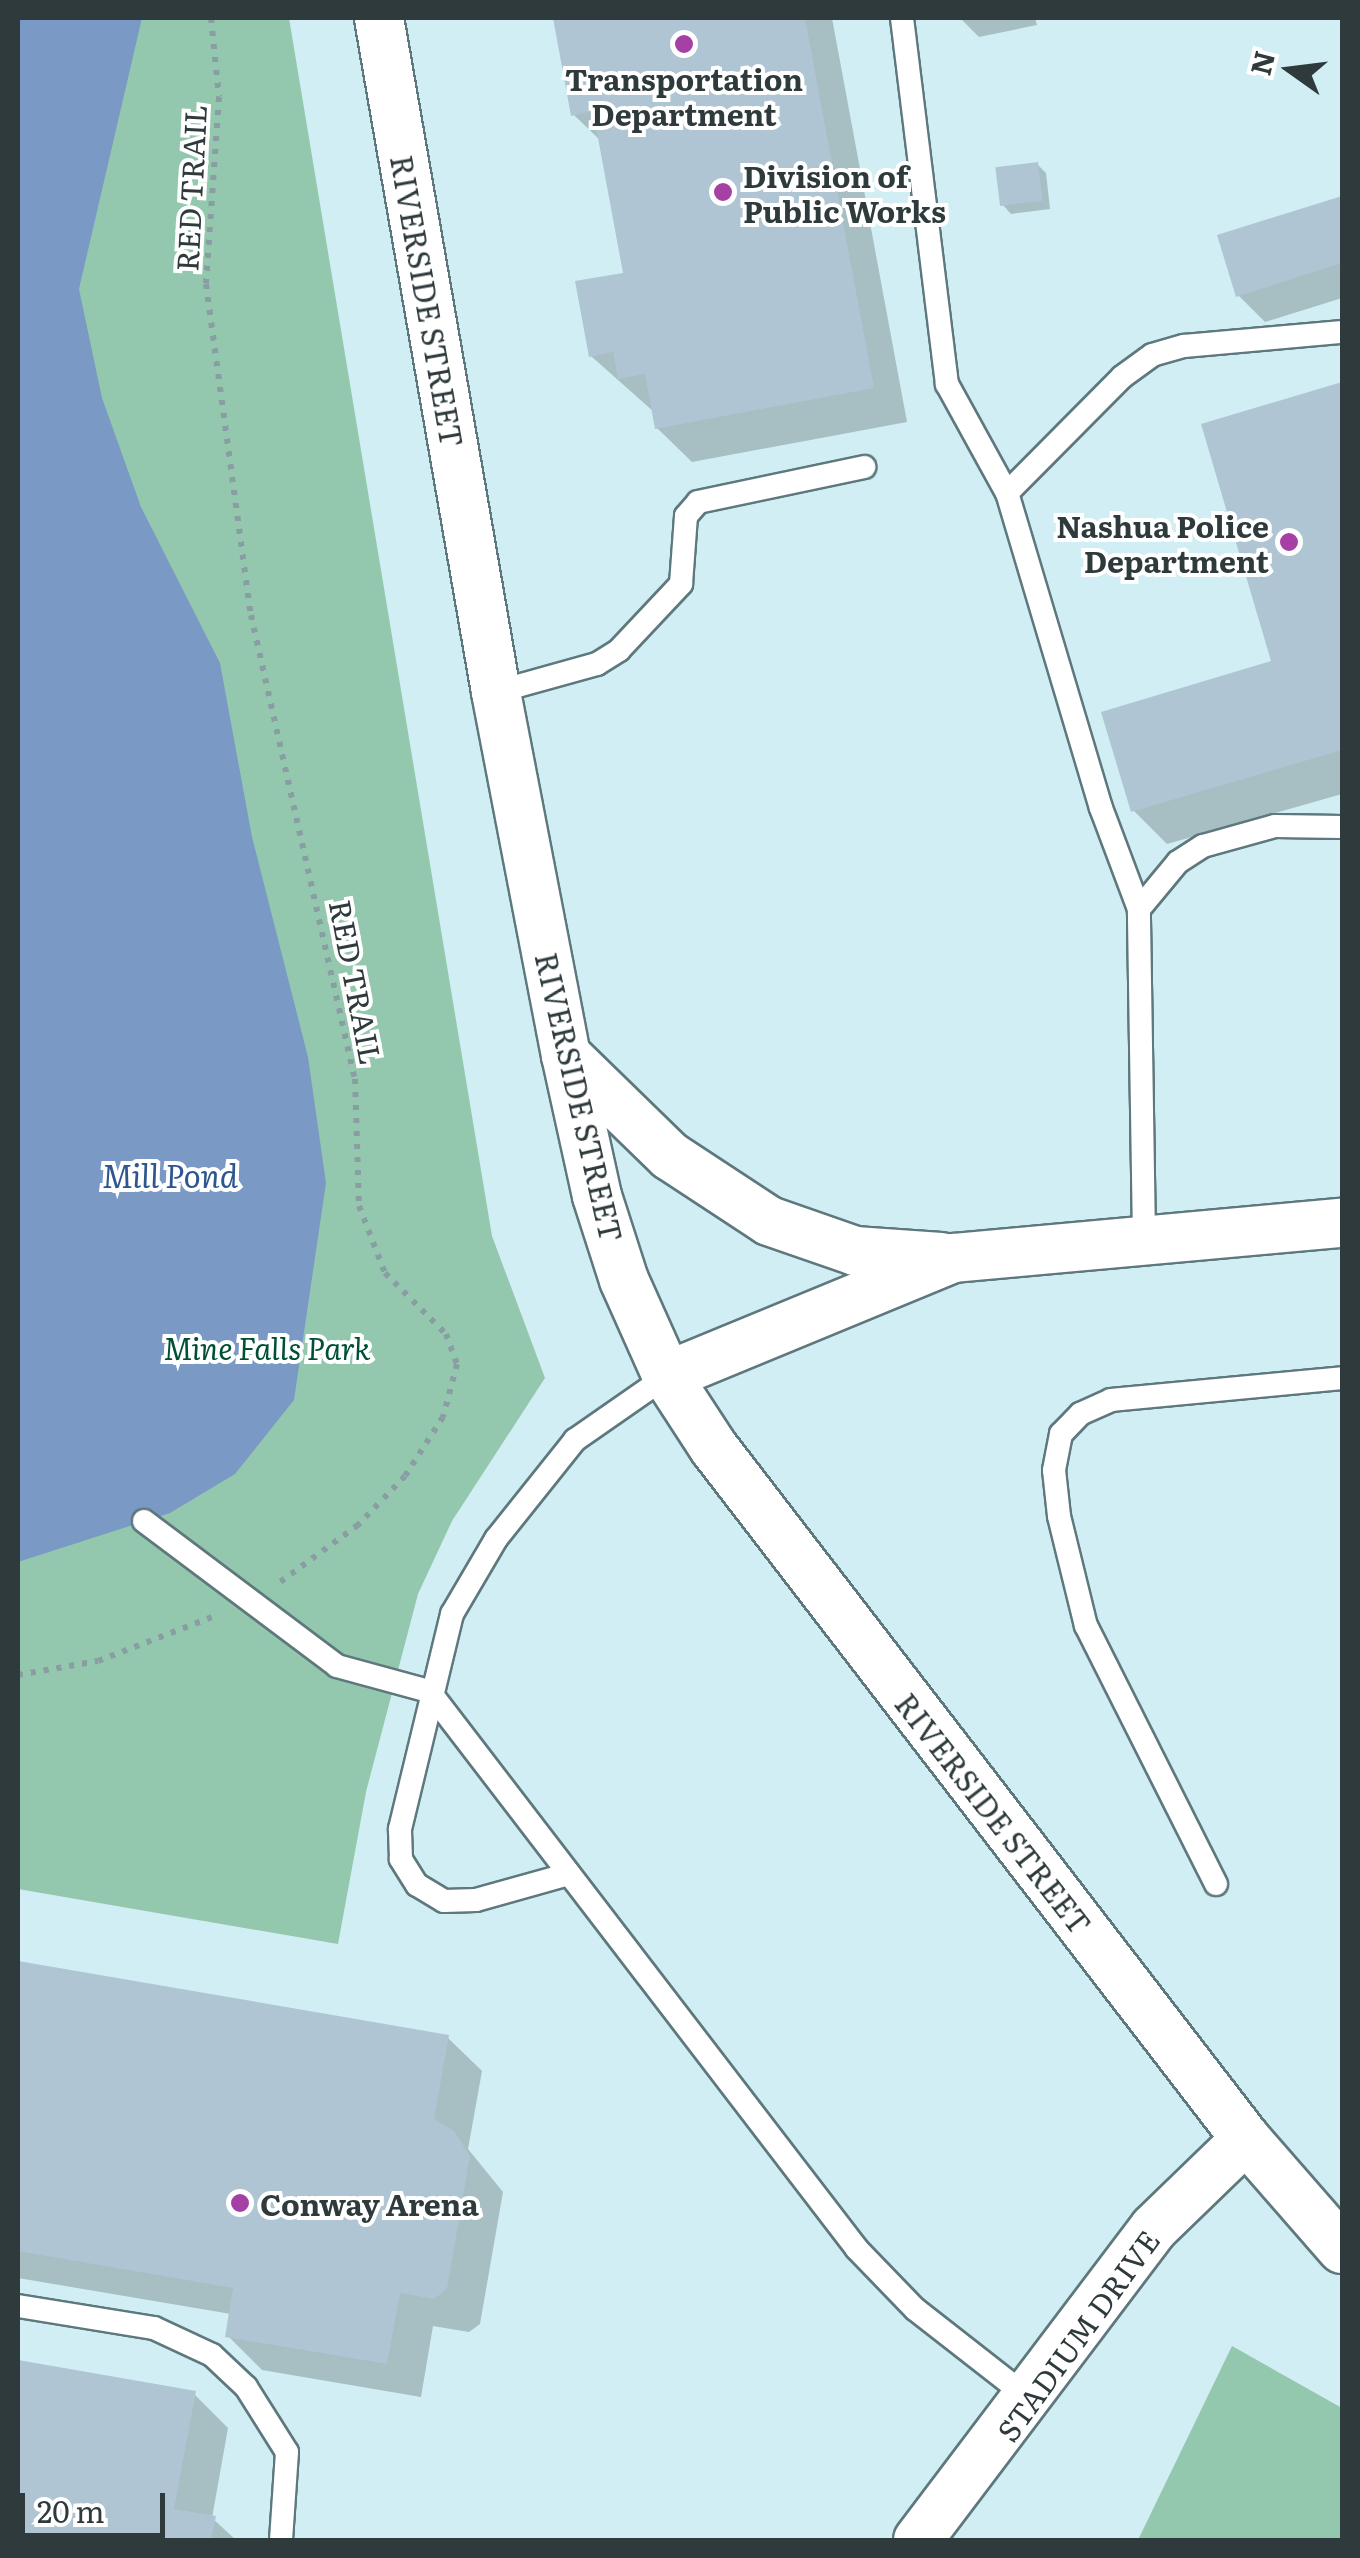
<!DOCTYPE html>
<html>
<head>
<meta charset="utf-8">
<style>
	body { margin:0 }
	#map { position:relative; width:1360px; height:2558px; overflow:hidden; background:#d1eef4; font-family:Literata,serif }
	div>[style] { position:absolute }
	.green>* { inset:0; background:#94c8ae }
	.water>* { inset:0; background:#7a99c5 }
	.shadow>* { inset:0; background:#0003 }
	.building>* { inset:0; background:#afc5d3; transform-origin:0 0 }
	.path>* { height:6px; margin-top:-3px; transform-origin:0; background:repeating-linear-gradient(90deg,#899ea2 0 5px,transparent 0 13px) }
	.roads { filter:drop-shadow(2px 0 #5e787d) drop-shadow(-2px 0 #5e787d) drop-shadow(0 2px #5e787d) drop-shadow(0 -2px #5e787d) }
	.lane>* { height:22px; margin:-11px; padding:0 11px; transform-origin:11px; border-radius:11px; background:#fff }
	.street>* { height:48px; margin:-24px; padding:0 24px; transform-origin:24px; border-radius:24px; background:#fff }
	.dots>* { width:28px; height:28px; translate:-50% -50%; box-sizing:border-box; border:5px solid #fff; border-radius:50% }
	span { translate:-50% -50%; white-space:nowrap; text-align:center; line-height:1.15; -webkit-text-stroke:8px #fff; paint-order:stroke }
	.poi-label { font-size:30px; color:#2e3a3c; font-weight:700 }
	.left { translate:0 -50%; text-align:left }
	.right { translate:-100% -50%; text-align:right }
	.street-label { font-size:30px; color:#2e3a3c }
	.park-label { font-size:30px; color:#005036; font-style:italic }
	.water-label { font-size:32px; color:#2e5790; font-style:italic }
	.frame { position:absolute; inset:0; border:20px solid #2e3a3c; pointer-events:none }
	.north { position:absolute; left:1240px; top:20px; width:100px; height:100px; -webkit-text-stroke:8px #fff; paint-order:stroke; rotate:284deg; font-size:28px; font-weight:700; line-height:40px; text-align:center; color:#2e3a3c }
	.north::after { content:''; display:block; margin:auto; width:35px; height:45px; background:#2e3a3c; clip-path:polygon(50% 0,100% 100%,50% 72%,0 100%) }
	.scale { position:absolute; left:20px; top:2493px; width:145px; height:45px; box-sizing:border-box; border:5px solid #2e3a3c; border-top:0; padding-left:12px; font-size:30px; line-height:35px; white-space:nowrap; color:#2e3a3c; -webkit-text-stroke:8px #fff; paint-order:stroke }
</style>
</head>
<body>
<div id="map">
	<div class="green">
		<i style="clip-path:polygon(18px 18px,289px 18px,492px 1236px,545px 1378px,452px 1521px,418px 1594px,366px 1792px,338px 1944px,18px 1889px)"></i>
		<i style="clip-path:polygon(1232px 2346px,1342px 2408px,1342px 2540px,1138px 2540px)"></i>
	</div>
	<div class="water">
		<i style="clip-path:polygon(18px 18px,142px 18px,79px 289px,102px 398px,141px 507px,220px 663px,252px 837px,308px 1057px,326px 1183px,294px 1400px,235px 1474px,170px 1513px,18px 1562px)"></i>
	</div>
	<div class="shadow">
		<i style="clip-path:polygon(555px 18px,832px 18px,907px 422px,692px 462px,657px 428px,654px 412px,591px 356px,626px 275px,602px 142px,574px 115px)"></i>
		<i style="clip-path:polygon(960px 18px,1035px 18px,1037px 25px,979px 37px)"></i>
		<i style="clip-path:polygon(1037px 164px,1046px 173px,1050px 209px,1011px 214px,1003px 205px)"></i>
		<i style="clip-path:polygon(1342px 199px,1342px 298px,1265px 322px,1238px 295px,1220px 237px)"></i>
		<i style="clip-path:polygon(1342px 385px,1342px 794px,1167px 844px,1133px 810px,1274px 663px,1204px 425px)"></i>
		<i style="clip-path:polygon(18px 1964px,447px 2037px,482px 2071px,468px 2149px,503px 2192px,480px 2324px,469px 2332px,433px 2326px,421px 2397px,262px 2370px,228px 2336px,231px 2314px,18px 2278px)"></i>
		<i style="clip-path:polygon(18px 2362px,194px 2394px,228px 2428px,212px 2518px,236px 2540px,18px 2540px)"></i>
	</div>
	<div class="building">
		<i style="clip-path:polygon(553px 18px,805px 18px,874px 388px,655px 429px,645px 374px,618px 379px,613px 352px,589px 357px,575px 281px,623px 273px,593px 111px,571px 116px)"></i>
		<i style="left:1038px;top:162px;width:39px;height:43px;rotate:83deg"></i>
		<i style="clip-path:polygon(1342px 196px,1342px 263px,1236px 297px,1217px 235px)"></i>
		<i style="clip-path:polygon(1342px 382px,1342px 750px,1131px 812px,1101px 712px,1271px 661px,1201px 424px)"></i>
		<i style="clip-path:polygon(18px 1961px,449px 2035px,434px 2119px,454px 2131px,470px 2156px,447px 2289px,434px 2299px,400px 2293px,387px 2364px,225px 2337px,233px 2288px,18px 2251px)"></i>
		<i style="clip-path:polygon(18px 2360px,196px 2391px,174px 2509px,216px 2516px,211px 2540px,18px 2540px)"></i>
	</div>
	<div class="path">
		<i style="left:211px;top:18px;width:79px;rotate:84.2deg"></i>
		<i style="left:219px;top:97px;width:187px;rotate:94deg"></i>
		<i style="left:206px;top:284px;width:334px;rotate:82.3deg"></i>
		<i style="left:251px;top:615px;width:476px;rotate:77.4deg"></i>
		<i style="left:355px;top:1079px;width:127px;rotate:88.2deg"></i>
		<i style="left:359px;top:1206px;width:72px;rotate:68.8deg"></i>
		<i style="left:385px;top:1273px;width:86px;rotate:45deg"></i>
		<i style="left:446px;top:1334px;width:32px;rotate:70deg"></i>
		<i style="left:457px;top:1364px;width:55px;rotate:104.8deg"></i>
		<i style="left:443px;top:1417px;width:70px;rotate:122.8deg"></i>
		<i style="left:405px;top:1476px;width:68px;rotate:133.8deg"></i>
		<i style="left:358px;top:1525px;width:97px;rotate:143.8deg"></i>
		<i style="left:18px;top:1675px;width:81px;rotate:-9.9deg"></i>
		<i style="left:98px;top:1661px;width:122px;rotate:-21.1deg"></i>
	</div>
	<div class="roads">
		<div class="lane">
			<i style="left:902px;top:18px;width:369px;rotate:83deg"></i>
			<i style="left:947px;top:384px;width:124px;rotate:61.2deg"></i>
			<i style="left:496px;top:692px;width:105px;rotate:-15.5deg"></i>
			<i style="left:597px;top:664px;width:26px;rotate:-32deg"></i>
			<i style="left:619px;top:650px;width:91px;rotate:-46.8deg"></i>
			<i style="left:681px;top:584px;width:68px;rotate:-85.8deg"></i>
			<i style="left:686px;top:516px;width:18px;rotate:-49deg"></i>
			<i style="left:698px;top:502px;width:170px;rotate:-11.9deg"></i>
			<i style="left:1139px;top:909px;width:61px;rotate:-50.3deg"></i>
			<i style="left:1178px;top:862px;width:30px;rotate:-33deg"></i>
			<i style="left:1203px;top:846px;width:75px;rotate:-15.5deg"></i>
			<i style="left:1275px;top:826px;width:67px;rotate:0.9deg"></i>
			<i style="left:1144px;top:1237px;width:328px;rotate:-90.9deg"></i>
			<i style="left:1139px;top:909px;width:108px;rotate:-110.6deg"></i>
			<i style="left:1101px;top:808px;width:329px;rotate:-106.6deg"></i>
			<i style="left:1007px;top:493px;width:163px;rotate:-45.2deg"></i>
			<i style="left:1122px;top:377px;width:37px;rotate:-36deg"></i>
			<i style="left:1152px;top:355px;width:33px;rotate:-16deg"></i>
			<i style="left:1184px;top:346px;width:159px;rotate:-5.1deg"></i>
			<i style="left:144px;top:1521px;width:241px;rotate:36.9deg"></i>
			<i style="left:337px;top:1666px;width:95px;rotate:15.2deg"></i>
			<i style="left:429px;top:1691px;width:703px;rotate:52.51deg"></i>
			<i style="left:857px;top:2249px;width:83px;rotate:46deg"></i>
			<i style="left:915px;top:2309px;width:146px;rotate:38deg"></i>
			<i style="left:569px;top:1874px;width:97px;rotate:164.4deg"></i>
			<i style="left:476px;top:1900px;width:32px;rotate:178deg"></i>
			<i style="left:444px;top:1901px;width:31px;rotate:-149deg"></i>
			<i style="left:417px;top:1885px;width:31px;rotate:-122deg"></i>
			<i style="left:401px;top:1859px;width:30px;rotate:-92deg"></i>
			<i style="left:400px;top:1829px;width:221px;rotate:-76.4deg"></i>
			<i style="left:452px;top:1614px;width:87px;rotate:-59.6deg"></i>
			<i style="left:496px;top:1539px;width:127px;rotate:-51.4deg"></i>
			<i style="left:575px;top:1440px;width:112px;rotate:-34.8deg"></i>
			<i style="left:1216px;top:1884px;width:289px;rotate:-116.7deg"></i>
			<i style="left:1086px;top:1626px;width:113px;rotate:-103.8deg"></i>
			<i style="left:1059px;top:1516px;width:46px;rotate:-96.2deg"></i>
			<i style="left:1054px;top:1470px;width:37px;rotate:-79deg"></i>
			<i style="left:1061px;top:1434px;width:28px;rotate:-46deg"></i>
			<i style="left:1080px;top:1414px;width:34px;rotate:-24deg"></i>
			<i style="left:1111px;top:1400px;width:232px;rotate:-5.4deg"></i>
			<i style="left:18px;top:2306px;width:138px;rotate:9.2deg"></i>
			<i style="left:154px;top:2328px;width:64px;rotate:25deg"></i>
			<i style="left:212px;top:2355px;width:47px;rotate:43.3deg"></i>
			<i style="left:246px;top:2387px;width:77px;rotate:57.8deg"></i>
			<i style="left:287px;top:2452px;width:88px;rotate:93.9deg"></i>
		</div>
		<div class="street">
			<i style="left:379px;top:18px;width:684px;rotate:80.15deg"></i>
			<i style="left:496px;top:692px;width:370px;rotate:79.1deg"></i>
			<i style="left:566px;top:1055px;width:144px;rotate:77.6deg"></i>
			<i style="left:597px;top:1196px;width:88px;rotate:72.2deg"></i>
			<i style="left:624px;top:1280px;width:105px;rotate:65.9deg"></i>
			<i style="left:667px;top:1376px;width:86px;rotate:56.9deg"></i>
			<i style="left:714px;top:1448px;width:872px;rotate:52.41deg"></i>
			<i style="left:1246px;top:2139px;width:146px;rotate:48.9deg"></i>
			<i style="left:566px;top:1055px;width:145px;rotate:44.2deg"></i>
			<i style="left:670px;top:1156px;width:118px;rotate:33.3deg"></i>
			<i style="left:769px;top:1221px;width:91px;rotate:19.2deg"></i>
			<i style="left:855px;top:1251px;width:86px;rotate:4deg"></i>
			<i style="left:667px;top:1376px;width:310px;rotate:-22.4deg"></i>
			<i style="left:954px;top:1258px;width:390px;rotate:-5.2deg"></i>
			<i style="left:918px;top:2540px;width:391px;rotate:-52.9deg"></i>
			<i style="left:1154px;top:2228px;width:128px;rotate:-44.1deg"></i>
		</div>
	</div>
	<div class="dots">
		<i style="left:684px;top:44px;background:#a640a5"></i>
		<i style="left:723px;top:192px;background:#a640a5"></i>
		<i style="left:1289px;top:542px;background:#a640a5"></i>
		<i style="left:240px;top:2203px;background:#a640a5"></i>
	</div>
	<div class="poi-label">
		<span style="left:684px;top:95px">Transportation<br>Department</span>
		<span class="left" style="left:743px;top:192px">Division of<br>Public Works</span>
		<span class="right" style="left:1269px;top:542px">Nashua Police<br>Department</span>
		<span class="left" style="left:260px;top:2203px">Conway Arena</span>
	</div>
	<div class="street-label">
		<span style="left:190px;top:188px;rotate:-87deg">RED TRAIL</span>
		<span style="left:428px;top:301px;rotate:80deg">RIVERSIDE STREET</span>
		<span style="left:357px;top:982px;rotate:79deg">RED TRAIL</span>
		<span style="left:580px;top:1097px;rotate:77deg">RIVERSIDE STREET</span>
		<span style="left:994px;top:1813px;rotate:52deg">RIVERSIDE STREET</span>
		<span style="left:1077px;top:2335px;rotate:-54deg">STADIUM DRIVE</span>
	</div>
	<div class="park-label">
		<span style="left:267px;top:1347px">Mine Falls Park</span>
	</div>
	<div class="water-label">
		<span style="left:170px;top:1174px">Mill Pond</span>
	</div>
	<div class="frame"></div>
	<div class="north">N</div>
	<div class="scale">20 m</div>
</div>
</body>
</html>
